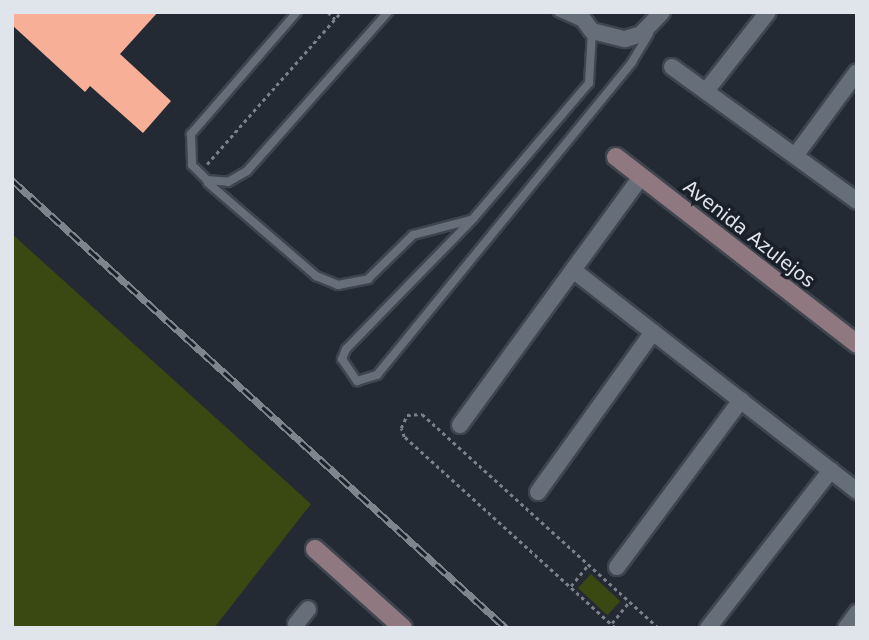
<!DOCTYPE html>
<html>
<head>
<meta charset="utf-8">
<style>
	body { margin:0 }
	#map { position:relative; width:869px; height:640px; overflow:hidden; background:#232a34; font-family:"DejaVu Sans",sans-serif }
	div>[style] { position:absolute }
	.green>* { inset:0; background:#3a4911; transform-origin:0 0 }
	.building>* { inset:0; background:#f8af98 }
	.path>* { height:2.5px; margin-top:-1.25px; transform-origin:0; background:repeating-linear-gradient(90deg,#7b818a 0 3.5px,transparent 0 7px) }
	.roads { filter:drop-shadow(2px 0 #3f454e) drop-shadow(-2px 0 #3f454e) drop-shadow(0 2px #3f454e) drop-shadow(0 -2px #3f454e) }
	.service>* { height:8px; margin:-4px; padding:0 4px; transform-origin:4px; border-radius:4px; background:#666e7a }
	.minor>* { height:16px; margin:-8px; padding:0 8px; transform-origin:8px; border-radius:8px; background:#666e7a }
	.secondary>* { height:18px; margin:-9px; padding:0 9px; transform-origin:9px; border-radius:9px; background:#907881 }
	.rail>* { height:7px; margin-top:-3.5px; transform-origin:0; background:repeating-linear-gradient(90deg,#19202a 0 13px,#7f858d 0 26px); box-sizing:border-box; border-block:2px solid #7f858d }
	span { translate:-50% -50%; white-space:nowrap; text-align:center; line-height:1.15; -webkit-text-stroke:7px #19202a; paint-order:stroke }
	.street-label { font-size:19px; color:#e0e5ec }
	.frame { position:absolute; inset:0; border:14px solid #e0e5ec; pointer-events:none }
</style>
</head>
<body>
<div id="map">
	<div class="green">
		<i style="clip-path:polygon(12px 234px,311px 504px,214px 628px,12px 628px)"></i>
		<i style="left:591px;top:574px;width:40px;height:19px;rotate:43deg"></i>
	</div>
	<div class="building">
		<i style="clip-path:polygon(12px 12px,158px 12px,120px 54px,171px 101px,143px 133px,90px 86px,85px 92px,12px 25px)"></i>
	</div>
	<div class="path">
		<i style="left:328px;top:12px;width:10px;rotate:45deg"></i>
		<i style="left:207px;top:164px;width:203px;rotate:-48.6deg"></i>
		<i style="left:571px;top:586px;width:28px;rotate:-51deg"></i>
		<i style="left:612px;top:623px;width:28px;rotate:-51deg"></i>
		<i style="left:615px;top:628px;width:285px;rotate:-137.8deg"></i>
		<i style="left:404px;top:437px;width:9px;rotate:-108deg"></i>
		<i style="left:401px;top:428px;width:14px;rotate:-65deg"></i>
		<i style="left:407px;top:415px;width:15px;rotate:-4deg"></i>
		<i style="left:422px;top:414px;width:319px;rotate:42.1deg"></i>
	</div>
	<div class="roads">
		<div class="service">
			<i style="left:297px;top:12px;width:162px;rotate:131deg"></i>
			<i style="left:191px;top:134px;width:31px;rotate:88deg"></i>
			<i style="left:192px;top:165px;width:21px;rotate:45deg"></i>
			<i style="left:207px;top:180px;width:21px;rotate:5deg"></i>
			<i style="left:228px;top:182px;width:22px;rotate:-30deg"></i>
			<i style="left:247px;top:171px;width:213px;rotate:-48.4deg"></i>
			<i style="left:558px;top:12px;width:27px;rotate:24deg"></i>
			<i style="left:592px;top:31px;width:52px;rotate:93.3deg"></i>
			<i style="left:589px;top:83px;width:179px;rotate:130.5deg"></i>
			<i style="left:473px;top:219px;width:182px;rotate:134.3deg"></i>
			<i style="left:346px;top:349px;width:11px;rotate:112deg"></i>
			<i style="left:342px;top:359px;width:27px;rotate:56deg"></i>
			<i style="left:357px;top:381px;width:21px;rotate:-17deg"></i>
			<i style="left:377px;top:375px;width:404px;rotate:-50.8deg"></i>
			<i style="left:632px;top:62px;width:33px;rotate:-59deg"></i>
			<i style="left:208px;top:183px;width:143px;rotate:40.7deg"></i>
			<i style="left:316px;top:276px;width:24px;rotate:22deg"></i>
			<i style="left:338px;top:285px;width:31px;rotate:-11deg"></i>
			<i style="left:368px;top:279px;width:63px;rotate:-44.4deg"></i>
			<i style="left:413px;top:235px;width:59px;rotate:-14.7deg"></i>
		</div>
		<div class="minor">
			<i style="left:578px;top:12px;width:24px;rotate:54deg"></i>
			<i style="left:592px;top:31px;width:34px;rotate:14deg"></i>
			<i style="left:625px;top:39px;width:17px;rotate:-17deg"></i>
			<i style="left:641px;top:34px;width:30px;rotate:-46deg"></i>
			<i style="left:672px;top:67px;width:228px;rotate:35.9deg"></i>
			<i style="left:706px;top:91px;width:100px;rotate:-51.9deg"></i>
			<i style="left:795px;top:156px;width:104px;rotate:-53.6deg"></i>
			<i style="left:573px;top:270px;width:360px;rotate:37.9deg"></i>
			<i style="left:460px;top:425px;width:307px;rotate:-53.9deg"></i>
			<i style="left:538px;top:492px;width:197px;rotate:-54.3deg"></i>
			<i style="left:617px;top:567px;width:208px;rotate:-53.4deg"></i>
			<i style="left:296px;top:624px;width:19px;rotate:-51deg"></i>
			<i style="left:708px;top:628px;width:200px;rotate:-52.1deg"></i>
			<i style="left:846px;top:628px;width:19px;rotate:-54deg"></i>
		</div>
		<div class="secondary">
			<i style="left:616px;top:157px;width:305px;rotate:37.8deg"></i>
			<i style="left:315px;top:549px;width:118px;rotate:41.9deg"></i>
		</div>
	</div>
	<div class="rail">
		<i style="left:12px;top:180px;width:667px;rotate:42.2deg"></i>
	</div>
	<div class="street-label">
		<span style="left:749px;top:234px;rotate:38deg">Avenida Azulejos</span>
	</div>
	<div class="frame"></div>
</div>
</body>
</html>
